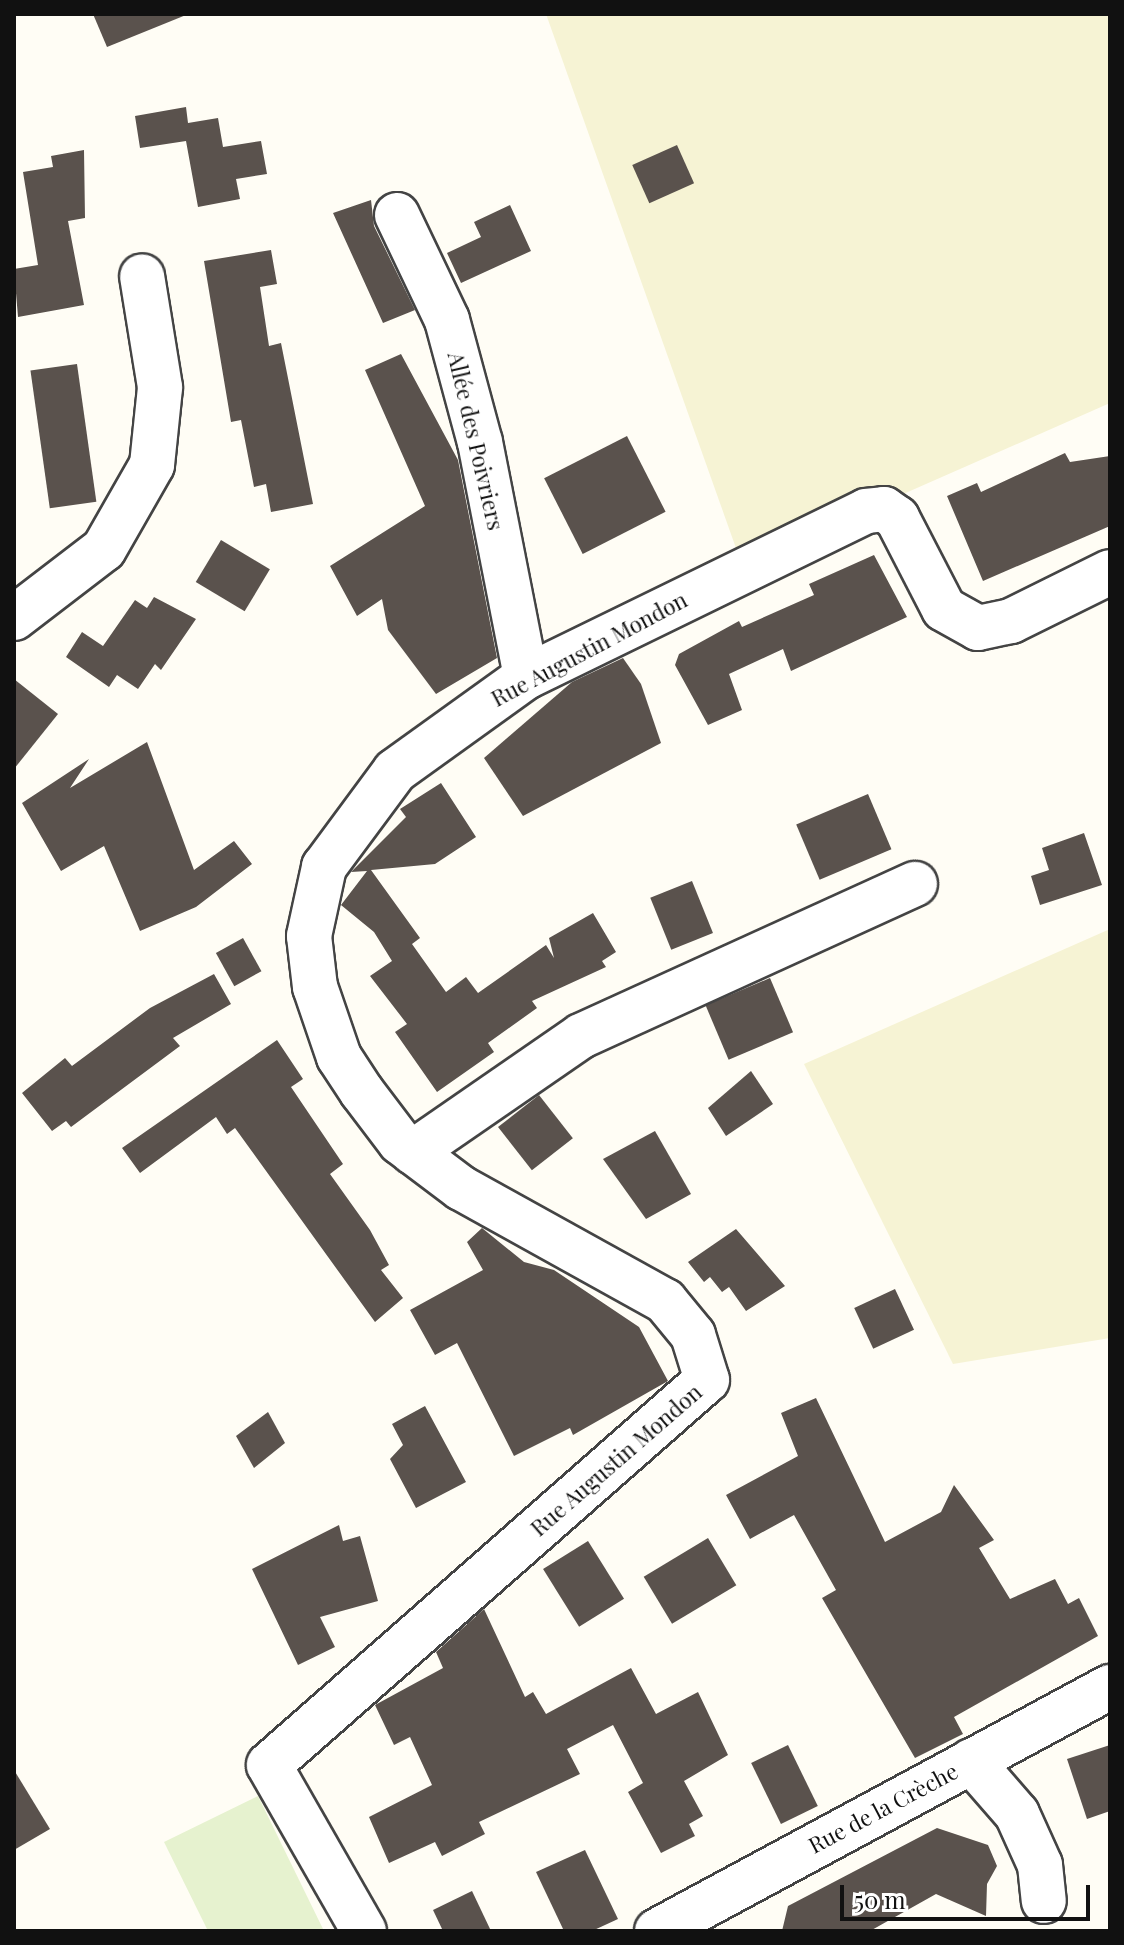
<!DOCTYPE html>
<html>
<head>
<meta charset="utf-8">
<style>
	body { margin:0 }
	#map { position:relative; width:1124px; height:1945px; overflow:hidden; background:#fffdf5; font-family:"Playfair Display",serif }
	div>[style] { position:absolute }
	.farmland>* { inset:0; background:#f6f3d4 }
	.pitch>* { inset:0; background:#e6f2cf }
	.building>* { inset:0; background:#5a524d; transform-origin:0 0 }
	.roads { filter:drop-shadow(2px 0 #444) drop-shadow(-2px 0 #444) drop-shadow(0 2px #444) drop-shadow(0 -2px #444) }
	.minor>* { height:44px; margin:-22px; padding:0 22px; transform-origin:22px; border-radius:22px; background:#fff }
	span { translate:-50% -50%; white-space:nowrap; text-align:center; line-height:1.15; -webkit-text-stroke:8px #fff; paint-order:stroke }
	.street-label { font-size:22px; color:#111 }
	.frame { position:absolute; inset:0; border:16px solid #111; pointer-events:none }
	.scale { position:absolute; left:840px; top:1885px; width:250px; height:36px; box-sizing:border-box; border:4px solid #111; border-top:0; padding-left:10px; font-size:24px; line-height:28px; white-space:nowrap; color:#111; -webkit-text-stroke:6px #fff; paint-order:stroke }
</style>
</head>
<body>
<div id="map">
	<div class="farmland">
		<i style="clip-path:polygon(546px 14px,1110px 14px,1110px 403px,742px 565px)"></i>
		<i style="clip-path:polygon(1110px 929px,1110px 1338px,953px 1364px,804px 1064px)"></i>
	</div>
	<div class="pitch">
		<i style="clip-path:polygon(258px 1796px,324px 1931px,208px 1931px,164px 1842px)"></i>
	</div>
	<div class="building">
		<i style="clip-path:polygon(93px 14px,186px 14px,186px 15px,107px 47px)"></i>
		<i style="clip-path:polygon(186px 107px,188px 123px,218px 118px,223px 147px,261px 141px,267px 174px,236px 179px,240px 199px,198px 207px,186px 141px,140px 148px,135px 116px)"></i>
		<i style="left:677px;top:145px;width:42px;height:49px;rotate:66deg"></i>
		<i style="clip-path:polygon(84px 150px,85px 218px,68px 221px,84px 305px,18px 317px,14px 269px,38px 265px,23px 172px,53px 167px,51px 156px)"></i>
		<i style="clip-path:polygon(371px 200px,374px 226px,415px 310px,383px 323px,333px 213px)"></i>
		<i style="clip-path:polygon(510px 205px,531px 251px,461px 283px,447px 253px,481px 237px,474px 222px)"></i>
		<i style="clip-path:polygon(271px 250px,277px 284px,260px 287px,269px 346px,281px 343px,313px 504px,271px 512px,266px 484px,254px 487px,241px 420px,231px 422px,204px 261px)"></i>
		<i style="clip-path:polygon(401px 354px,458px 460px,497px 658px,436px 694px,388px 630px,382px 599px,357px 616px,330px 566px,425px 506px,365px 370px)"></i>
		<i style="left:77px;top:364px;width:139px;height:47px;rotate:82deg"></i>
		<i style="left:627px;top:436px;width:85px;height:93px;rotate:63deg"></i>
		<i style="clip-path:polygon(1065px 453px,1070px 462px,1110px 456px,1110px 526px,983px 581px,947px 496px,977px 483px,981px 492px)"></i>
		<i style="left:221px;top:540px;width:57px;height:49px;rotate:31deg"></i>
		<i style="clip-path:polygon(874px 555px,907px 617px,791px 671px,783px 649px,729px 674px,742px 710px,708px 725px,675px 665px,679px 654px,739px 621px,742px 627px,814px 595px,809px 584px)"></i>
		<i style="clip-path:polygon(154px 597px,196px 619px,161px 670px,155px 664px,138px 689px,117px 675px,109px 687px,66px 657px,82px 632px,103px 646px,135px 600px,147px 608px)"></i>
		<i style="clip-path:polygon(623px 658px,641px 684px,661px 743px,523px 816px,484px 758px,572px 682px)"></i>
		<i style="clip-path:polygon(14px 679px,58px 714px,14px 769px)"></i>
		<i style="clip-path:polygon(147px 742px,194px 870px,234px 841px,252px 864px,196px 907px,140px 931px,104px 846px,61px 871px,22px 803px,89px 759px,70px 788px)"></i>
		<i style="clip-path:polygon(441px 783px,476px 837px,435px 864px,371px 870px,420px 938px,412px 944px,446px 992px,466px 977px,478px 993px,546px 945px,554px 958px,549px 938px,593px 913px,616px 952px,602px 961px,606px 967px,532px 1001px,537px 1008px,488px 1043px,494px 1052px,437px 1092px,395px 1032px,407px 1024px,370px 976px,392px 961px,374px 932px,341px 905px,367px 871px,351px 872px,406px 817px,400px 809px)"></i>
		<i style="left:868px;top:794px;width:60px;height:78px;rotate:67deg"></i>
		<i style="clip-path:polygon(1084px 833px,1102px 885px,1040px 905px,1031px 876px,1049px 870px,1042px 848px)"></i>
		<i style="left:692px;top:881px;width:56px;height:45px;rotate:68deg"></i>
		<i style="left:243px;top:938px;width:38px;height:31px;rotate:61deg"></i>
		<i style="clip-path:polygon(214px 974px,231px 1004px,173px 1038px,180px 1046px,71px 1127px,66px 1121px,52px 1131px,22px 1093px,65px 1058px,72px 1066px,150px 1008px)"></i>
		<i style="left:770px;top:978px;width:59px;height:70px;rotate:67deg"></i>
		<i style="clip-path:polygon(277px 1040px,303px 1079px,291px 1087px,343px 1164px,330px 1174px,370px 1230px,389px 1265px,381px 1270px,403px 1298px,375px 1322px,235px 1128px,227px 1134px,216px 1117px,140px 1173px,122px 1148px)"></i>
		<i style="clip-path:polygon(751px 1071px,773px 1104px,726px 1136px,708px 1108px)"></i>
		<i style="left:539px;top:1095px;width:55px;height:52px;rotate:52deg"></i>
		<i style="clip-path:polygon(655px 1131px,691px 1194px,646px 1219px,603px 1159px)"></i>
		<i style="clip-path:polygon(482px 1228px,524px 1262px,554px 1270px,639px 1327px,668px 1381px,573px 1435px,570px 1428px,514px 1456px,457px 1343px,435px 1355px,410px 1310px,483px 1270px,467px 1242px)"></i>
		<i style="clip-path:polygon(736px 1229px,785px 1286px,746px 1311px,729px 1287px,722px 1292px,710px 1277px,704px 1282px,688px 1262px)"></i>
		<i style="left:895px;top:1289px;width:45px;height:45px;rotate:65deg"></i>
		<i style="clip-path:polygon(816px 1398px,885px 1542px,941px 1512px,954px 1485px,994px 1540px,979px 1548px,1010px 1599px,1055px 1579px,1068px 1604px,1079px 1598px,1098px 1636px,954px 1717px,963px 1734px,915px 1758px,822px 1598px,836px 1590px,794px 1515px,750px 1539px,726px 1495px,798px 1456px,781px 1413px)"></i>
		<i style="clip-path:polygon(425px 1406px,466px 1482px,416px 1508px,390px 1459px,403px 1445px,392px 1424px)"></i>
		<i style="clip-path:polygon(268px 1412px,285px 1443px,254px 1468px,236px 1436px)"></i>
		<i style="clip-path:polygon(339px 1525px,343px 1541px,360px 1536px,378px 1601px,320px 1617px,335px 1647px,298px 1665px,252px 1569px)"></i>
		<i style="left:708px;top:1538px;width:55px;height:75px;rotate:59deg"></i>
		<i style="left:588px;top:1541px;width:68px;height:53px;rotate:58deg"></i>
		<i style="clip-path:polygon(484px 1609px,525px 1697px,533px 1692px,546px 1714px,631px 1668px,656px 1714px,698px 1692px,728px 1755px,684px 1781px,703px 1816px,689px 1824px,695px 1836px,661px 1853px,628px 1792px,643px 1783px,613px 1725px,567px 1749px,580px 1774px,479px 1822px,485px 1834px,442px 1856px,435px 1842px,389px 1863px,369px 1817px,432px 1785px,410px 1737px,394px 1745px,375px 1705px,443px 1668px,436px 1652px)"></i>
		<i style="left:788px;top:1745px;width:68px;height:41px;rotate:64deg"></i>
		<i style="clip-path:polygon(1110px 1745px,1110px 1811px,1087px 1819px,1067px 1759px)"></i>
		<i style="clip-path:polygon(14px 1770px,50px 1829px,14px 1850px)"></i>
		<i style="clip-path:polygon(937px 1828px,988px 1845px,997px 1866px,987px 1884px,986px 1916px,936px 1894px,870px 1931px,782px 1931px,788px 1906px)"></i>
		<i style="clip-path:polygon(585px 1850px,618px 1919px,592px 1931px,564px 1931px,536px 1872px)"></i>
		<i style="clip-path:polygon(472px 1891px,491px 1931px,443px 1931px,433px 1910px)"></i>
	</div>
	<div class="roads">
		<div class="minor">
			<i style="left:397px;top:215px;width:116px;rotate:64.5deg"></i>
			<i style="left:447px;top:320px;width:126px;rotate:74.9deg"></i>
			<i style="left:480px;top:442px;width:239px;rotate:78.9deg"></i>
			<i style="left:14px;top:618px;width:113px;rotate:-37.5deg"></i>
			<i style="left:104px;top:549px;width:97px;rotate:-60.3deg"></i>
			<i style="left:152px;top:465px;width:78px;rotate:-84.1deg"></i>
			<i style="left:160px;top:387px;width:112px;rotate:-99.2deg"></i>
			<i style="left:413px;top:1152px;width:204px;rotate:-34.6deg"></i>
			<i style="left:581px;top:1036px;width:367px;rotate:-24.5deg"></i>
			<i style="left:971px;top:1761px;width:70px;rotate:49deg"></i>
			<i style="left:1017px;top:1814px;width:56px;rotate:65.7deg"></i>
			<i style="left:1040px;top:1865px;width:36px;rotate:84deg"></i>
			<i style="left:364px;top:1931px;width:191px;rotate:-119.8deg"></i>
			<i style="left:269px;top:1765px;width:583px;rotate:-41.32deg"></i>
			<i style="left:707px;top:1380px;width:47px;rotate:-107.3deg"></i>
			<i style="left:693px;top:1335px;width:44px;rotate:-129.5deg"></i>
			<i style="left:665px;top:1301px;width:233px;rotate:-151deg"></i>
			<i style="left:461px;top:1188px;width:76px;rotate:-143deg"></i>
			<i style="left:400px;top:1142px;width:63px;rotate:-127.2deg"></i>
			<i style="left:362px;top:1092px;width:42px;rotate:-123.3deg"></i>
			<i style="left:339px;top:1057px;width:74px;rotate:-108.9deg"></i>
			<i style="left:315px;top:987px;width:51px;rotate:-96.7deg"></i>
			<i style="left:309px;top:936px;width:71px;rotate:-77.7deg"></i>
			<i style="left:324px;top:867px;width:119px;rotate:-53.5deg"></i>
			<i style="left:395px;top:771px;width:161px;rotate:-35.7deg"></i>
			<i style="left:526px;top:677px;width:378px;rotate:-26deg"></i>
			<i style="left:866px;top:511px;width:18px;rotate:-6deg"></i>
			<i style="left:884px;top:509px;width:16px;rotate:35deg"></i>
			<i style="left:897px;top:518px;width:102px;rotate:62.7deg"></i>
			<i style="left:944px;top:609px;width:39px;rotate:29deg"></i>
			<i style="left:978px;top:628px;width:34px;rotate:-12deg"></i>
			<i style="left:1011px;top:621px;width:110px;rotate:-26.3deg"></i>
			<i style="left:657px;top:1931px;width:515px;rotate:-28.31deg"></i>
		</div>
	</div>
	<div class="street-label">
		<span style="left:476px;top:441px;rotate:77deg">Allée des Poivriers</span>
		<span style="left:589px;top:649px;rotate:-28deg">Rue Augustin Mondon</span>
		<span style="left:616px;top:1460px;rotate:-41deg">Rue Augustin Mondon</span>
		<span style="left:883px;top:1808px;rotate:-28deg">Rue de la Crèche</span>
	</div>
	<div class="frame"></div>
	<div class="scale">50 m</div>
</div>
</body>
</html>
